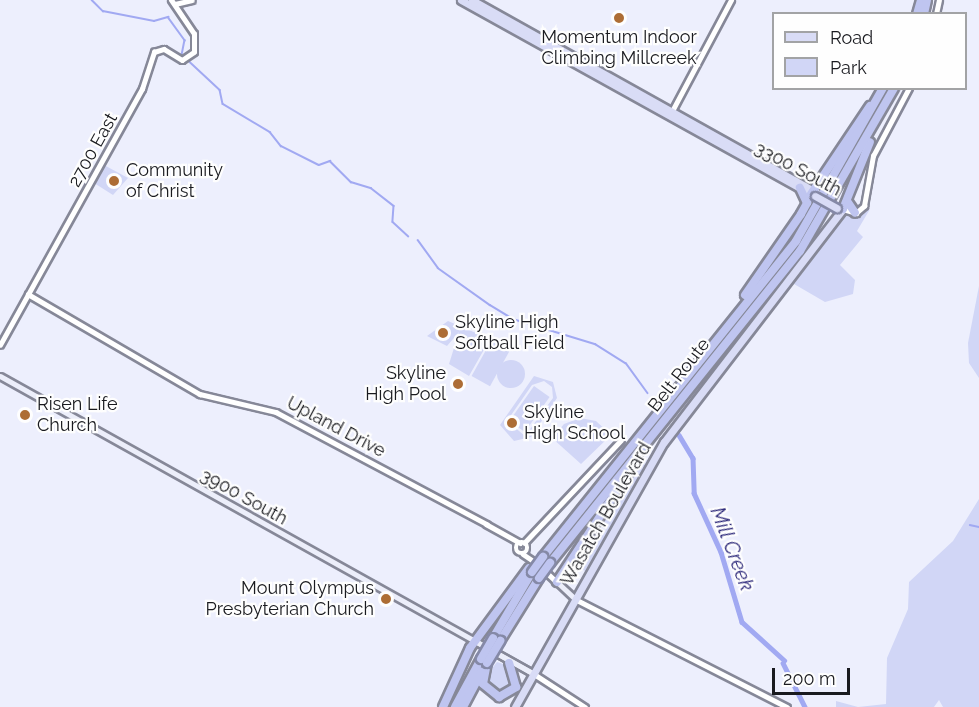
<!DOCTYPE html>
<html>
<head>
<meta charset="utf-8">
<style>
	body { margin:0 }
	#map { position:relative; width:979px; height:707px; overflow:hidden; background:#edeffd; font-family:Raleway,sans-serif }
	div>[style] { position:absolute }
	.green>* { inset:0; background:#d1d6f6; transform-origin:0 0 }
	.round { border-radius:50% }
	.stream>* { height:1.5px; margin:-0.75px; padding:0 0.75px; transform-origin:0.75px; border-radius:0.75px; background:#a1a9f2 }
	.river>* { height:4.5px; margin:-2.25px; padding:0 2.25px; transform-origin:2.25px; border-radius:2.25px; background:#a1a9f2 }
	.roads { filter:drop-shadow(2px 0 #868898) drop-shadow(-2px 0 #868898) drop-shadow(0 2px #868898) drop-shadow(0 -2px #868898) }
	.tertiary>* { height:4.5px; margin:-2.25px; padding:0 2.25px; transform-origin:2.25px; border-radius:2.25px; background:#fff }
	.tertiary>.ring { margin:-2.25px; padding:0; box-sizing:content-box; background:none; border:4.5px solid #fff; border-radius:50% }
	.secondary>* { height:5px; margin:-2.5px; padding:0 2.5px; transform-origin:2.5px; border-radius:2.5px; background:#eceefa }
	.primary>* { height:7px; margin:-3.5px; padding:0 3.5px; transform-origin:3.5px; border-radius:3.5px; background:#d9dcf6 }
	.motorway>* { height:8px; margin:-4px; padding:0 4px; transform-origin:4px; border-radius:4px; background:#bfc5f0 }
	.bridges { filter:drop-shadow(2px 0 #8589a7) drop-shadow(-2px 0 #8589a7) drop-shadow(0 2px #8589a7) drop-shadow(0 -2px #8589a7) }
	.primary-bridge>* { height:7px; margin:-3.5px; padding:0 3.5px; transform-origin:3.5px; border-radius:3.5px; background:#d9dcf6 }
	.motorway-bridge>* { height:8px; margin:-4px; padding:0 4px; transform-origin:4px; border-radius:4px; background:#bfc5f0 }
	.dots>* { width:16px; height:16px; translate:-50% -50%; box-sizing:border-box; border:3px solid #fefefe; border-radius:50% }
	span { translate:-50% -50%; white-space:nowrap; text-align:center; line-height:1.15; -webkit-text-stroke:4.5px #fefefe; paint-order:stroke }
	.poi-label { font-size:18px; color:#191a1f }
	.left { translate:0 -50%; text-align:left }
	.right { translate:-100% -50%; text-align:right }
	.street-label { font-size:18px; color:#191a1f }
	.water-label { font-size:20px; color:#2b2779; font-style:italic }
	.legend { position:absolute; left:772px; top:12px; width:195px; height:78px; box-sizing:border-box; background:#fefefe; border:2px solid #a2a3a5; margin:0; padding:8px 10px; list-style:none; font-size:18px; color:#191a1f }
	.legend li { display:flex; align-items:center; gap:12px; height:30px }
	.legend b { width:30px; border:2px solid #a2a3a5 }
	.scale { position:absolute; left:772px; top:668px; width:78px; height:27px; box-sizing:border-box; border:3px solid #191a1f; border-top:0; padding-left:8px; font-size:18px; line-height:21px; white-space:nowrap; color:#191a1f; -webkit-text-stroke:4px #fefefe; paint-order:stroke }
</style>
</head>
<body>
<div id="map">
	<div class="green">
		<i style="clip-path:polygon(104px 165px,128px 178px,113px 195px,94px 183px)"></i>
		<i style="clip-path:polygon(870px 209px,857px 231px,863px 237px,840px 265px,855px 280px,853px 294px,825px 302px,794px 284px,846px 215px,858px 217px)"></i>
		<i style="clip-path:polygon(979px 286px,979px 378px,969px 363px,968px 343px)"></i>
		<i style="clip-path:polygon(448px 321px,490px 339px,469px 376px,449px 364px,459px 332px,447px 346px,427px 336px)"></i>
		<i style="left:491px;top:341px;width:21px;height:40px;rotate:29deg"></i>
		<i class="round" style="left:497px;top:360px;width:28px;height:28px"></i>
		<i style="clip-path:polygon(evenodd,534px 376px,553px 382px,557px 398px,531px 437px,514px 441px,500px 425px,534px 376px,544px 381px,552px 387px,553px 398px,525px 436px,507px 421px,532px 385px,544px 381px)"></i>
		<i style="left:534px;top:386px;width:19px;height:43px;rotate:35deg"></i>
		<i style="clip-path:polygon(580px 418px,596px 421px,611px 435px,581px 464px,552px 438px,564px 424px)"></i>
		<i style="clip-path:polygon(643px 457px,649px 461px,585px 571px,570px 563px)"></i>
		<i style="clip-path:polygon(979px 499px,979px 707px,943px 707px,939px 700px,934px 707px,836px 707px,836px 701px,858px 707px,886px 704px,887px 658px,908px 609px,909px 582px,953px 541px)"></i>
		<i style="clip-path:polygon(497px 662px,506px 665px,513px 687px,497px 694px,488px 689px,486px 676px)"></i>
	</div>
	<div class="stream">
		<i style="left:92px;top:0;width:16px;rotate:45deg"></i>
		<i style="left:103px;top:11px;width:52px;rotate:11.1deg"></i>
		<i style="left:154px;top:21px;width:15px;rotate:-16deg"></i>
		<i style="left:168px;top:17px;width:29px;rotate:54deg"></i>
		<i style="left:185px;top:40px;width:16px;rotate:101deg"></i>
		<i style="left:190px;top:62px;width:41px;rotate:43deg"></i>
		<i style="left:220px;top:90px;width:14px;rotate:78deg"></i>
		<i style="left:223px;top:104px;width:55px;rotate:30.8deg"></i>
		<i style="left:270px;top:132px;width:18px;rotate:52deg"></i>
		<i style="left:281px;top:146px;width:42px;rotate:26.6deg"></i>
		<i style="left:319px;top:165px;width:12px;rotate:-20deg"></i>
		<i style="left:330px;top:161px;width:30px;rotate:45deg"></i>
		<i style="left:351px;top:182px;width:21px;rotate:17deg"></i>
		<i style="left:371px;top:188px;width:29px;rotate:38deg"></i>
		<i style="left:394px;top:206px;width:16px;rotate:94deg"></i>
		<i style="left:393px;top:222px;width:21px;rotate:43deg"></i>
		<i style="left:418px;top:240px;width:34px;rotate:54deg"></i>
		<i style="left:438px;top:268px;width:64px;rotate:35.4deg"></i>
		<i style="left:490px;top:305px;width:27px;rotate:31deg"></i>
		<i style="left:513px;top:319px;width:86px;rotate:17deg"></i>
		<i style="left:595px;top:344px;width:36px;rotate:32deg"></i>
		<i style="left:626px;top:363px;width:37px;rotate:54deg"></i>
		<i style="left:970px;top:525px;width:9px;rotate:13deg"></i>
	</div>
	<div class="river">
		<i style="left:679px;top:435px;width:27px;rotate:59deg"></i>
		<i style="left:693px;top:458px;width:35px;rotate:88deg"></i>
		<i style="left:694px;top:493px;width:65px;rotate:65.4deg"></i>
		<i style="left:721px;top:552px;width:73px;rotate:73.3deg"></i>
		<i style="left:742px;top:622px;width:57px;rotate:42.1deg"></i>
		<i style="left:783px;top:663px;width:49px;rotate:63.4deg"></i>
	</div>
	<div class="roads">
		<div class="tertiary">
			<i style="left:175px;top:4px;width:17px;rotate:-13deg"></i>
			<i style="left:936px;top:14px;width:14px;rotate:-78deg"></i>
			<i style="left:671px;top:113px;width:128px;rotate:-62deg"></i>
			<i style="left:843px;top:209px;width:14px;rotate:17deg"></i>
			<i style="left:856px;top:213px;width:11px;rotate:-41deg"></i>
			<i style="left:864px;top:206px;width:51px;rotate:-79.8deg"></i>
			<i style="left:873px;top:156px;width:77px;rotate:-62.1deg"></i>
			<i style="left:28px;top:294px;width:199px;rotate:30.2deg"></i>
			<i style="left:200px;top:394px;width:78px;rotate:13.3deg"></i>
			<i style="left:276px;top:412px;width:239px;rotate:28deg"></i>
			<i style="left:0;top:345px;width:293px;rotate:-61deg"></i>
			<i style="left:142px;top:89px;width:39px;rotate:-72deg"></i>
			<i style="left:154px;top:52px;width:10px;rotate:-17deg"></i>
			<i style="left:164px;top:49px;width:21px;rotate:31deg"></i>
			<i style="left:182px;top:60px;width:14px;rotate:-34deg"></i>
			<i style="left:194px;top:52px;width:18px;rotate:-90deg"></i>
			<i style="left:194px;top:34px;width:41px;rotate:-124.1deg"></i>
			<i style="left:486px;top:524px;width:39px;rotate:29deg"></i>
			<i class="ring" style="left:516.5px;top:542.5px;width:6.5px;height:6.5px"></i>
			<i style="left:524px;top:543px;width:141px;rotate:-46.7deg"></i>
			<i style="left:523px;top:554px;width:18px;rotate:34deg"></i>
			<i style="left:544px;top:570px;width:18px;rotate:43deg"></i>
			<i style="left:575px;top:599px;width:238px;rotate:27deg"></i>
			<i style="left:534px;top:674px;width:61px;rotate:32.9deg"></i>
		</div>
		<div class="secondary">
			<i style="left:0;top:376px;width:612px;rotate:29.16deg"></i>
			<i style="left:557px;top:582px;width:25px;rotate:43deg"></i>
			<i style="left:475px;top:641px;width:68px;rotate:29.2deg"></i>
		</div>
		<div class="primary">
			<i style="left:461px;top:0;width:405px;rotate:29deg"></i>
			<i style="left:472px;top:0;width:395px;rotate:29.2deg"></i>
			<i style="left:515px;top:707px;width:304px;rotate:-60.7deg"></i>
			<i style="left:664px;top:442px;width:294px;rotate:-52.5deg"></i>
		</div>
		<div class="motorway">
			<i style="left:917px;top:14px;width:15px;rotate:-74deg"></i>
			<i style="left:924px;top:14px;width:14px;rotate:-78deg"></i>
			<i style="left:811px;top:194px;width:106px;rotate:-56.2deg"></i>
			<i style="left:847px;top:201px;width:14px;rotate:56deg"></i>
			<i style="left:843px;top:209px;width:72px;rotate:-68.1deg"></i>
			<i style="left:745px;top:295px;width:98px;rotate:-55.3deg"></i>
			<i style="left:801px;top:214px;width:13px;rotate:-61deg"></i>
			<i style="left:807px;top:203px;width:17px;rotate:-115deg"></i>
			<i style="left:543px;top:557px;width:405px;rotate:-51.3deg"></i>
			<i style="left:796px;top:241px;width:176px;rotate:-60.4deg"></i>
			<i style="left:550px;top:563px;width:400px;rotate:-51.3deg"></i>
			<i style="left:800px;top:251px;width:188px;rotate:-60deg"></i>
			<i style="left:557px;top:582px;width:131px;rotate:-56.8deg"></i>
			<i style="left:493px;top:638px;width:77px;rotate:-59.4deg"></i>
			<i style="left:500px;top:641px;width:74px;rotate:-58.2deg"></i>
			<i style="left:487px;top:663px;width:21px;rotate:101deg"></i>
			<i style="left:483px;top:684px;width:21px;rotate:39deg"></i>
			<i style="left:499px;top:697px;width:20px;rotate:-30deg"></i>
			<i style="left:516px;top:687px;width:25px;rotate:-106deg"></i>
			<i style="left:443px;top:707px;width:65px;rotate:-65.4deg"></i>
			<i style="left:470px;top:648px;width:99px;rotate:-53.6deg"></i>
			<i style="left:455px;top:707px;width:55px;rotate:-61.6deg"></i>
			<i style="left:463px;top:707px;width:40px;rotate:-62deg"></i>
		</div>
	</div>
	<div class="bridges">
		<div class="primary-bridge">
			<i style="left:815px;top:196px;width:25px;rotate:29deg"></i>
		</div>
		<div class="motorway-bridge">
			<i style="left:532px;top:572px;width:19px;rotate:-54deg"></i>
			<i style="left:539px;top:578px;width:19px;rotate:-54deg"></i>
			<i style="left:481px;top:659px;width:24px;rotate:-60deg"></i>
			<i style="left:487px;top:663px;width:26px;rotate:-59deg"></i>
		</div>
	</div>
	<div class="dots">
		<i style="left:619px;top:18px;background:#ad6d35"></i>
		<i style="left:114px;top:181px;background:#ad6d35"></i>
		<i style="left:443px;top:333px;background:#ad6d35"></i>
		<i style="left:458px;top:384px;background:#ad6d35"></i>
		<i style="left:25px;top:415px;background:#ad6d35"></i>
		<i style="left:512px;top:423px;background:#ad6d35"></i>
		<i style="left:386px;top:599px;background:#ad6d35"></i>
	</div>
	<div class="poi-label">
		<span style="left:619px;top:48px">Momentum Indoor<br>Climbing Millcreek</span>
		<span class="left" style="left:126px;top:181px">Community<br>of Christ</span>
		<span class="left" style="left:455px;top:333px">Skyline High<br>Softball Field</span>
		<span class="right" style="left:446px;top:384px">Skyline<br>High Pool</span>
		<span class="left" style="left:37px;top:415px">Risen Life<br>Church</span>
		<span class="left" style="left:524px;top:423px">Skyline<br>High School</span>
		<span class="right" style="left:374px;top:599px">Mount Olympus<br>Presbyterian Church</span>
	</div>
	<div class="street-label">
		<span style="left:93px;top:150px;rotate:-61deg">2700 East</span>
		<span style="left:798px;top:169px;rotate:28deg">3300 South</span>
		<span style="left:679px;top:375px;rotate:-52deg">Belt Route</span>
		<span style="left:336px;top:427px;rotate:28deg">Upland Drive</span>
		<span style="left:244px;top:497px;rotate:29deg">3900 South</span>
		<span style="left:606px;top:514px;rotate:-60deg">Wasatch Boulevard</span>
	</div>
	<div class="water-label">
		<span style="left:732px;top:549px;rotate:69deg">Mill Creek</span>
	</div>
	<ul class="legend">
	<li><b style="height:8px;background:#d9dcf6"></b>Road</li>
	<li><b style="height:16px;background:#d1d6f6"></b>Park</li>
	</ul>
	<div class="scale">200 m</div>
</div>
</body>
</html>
